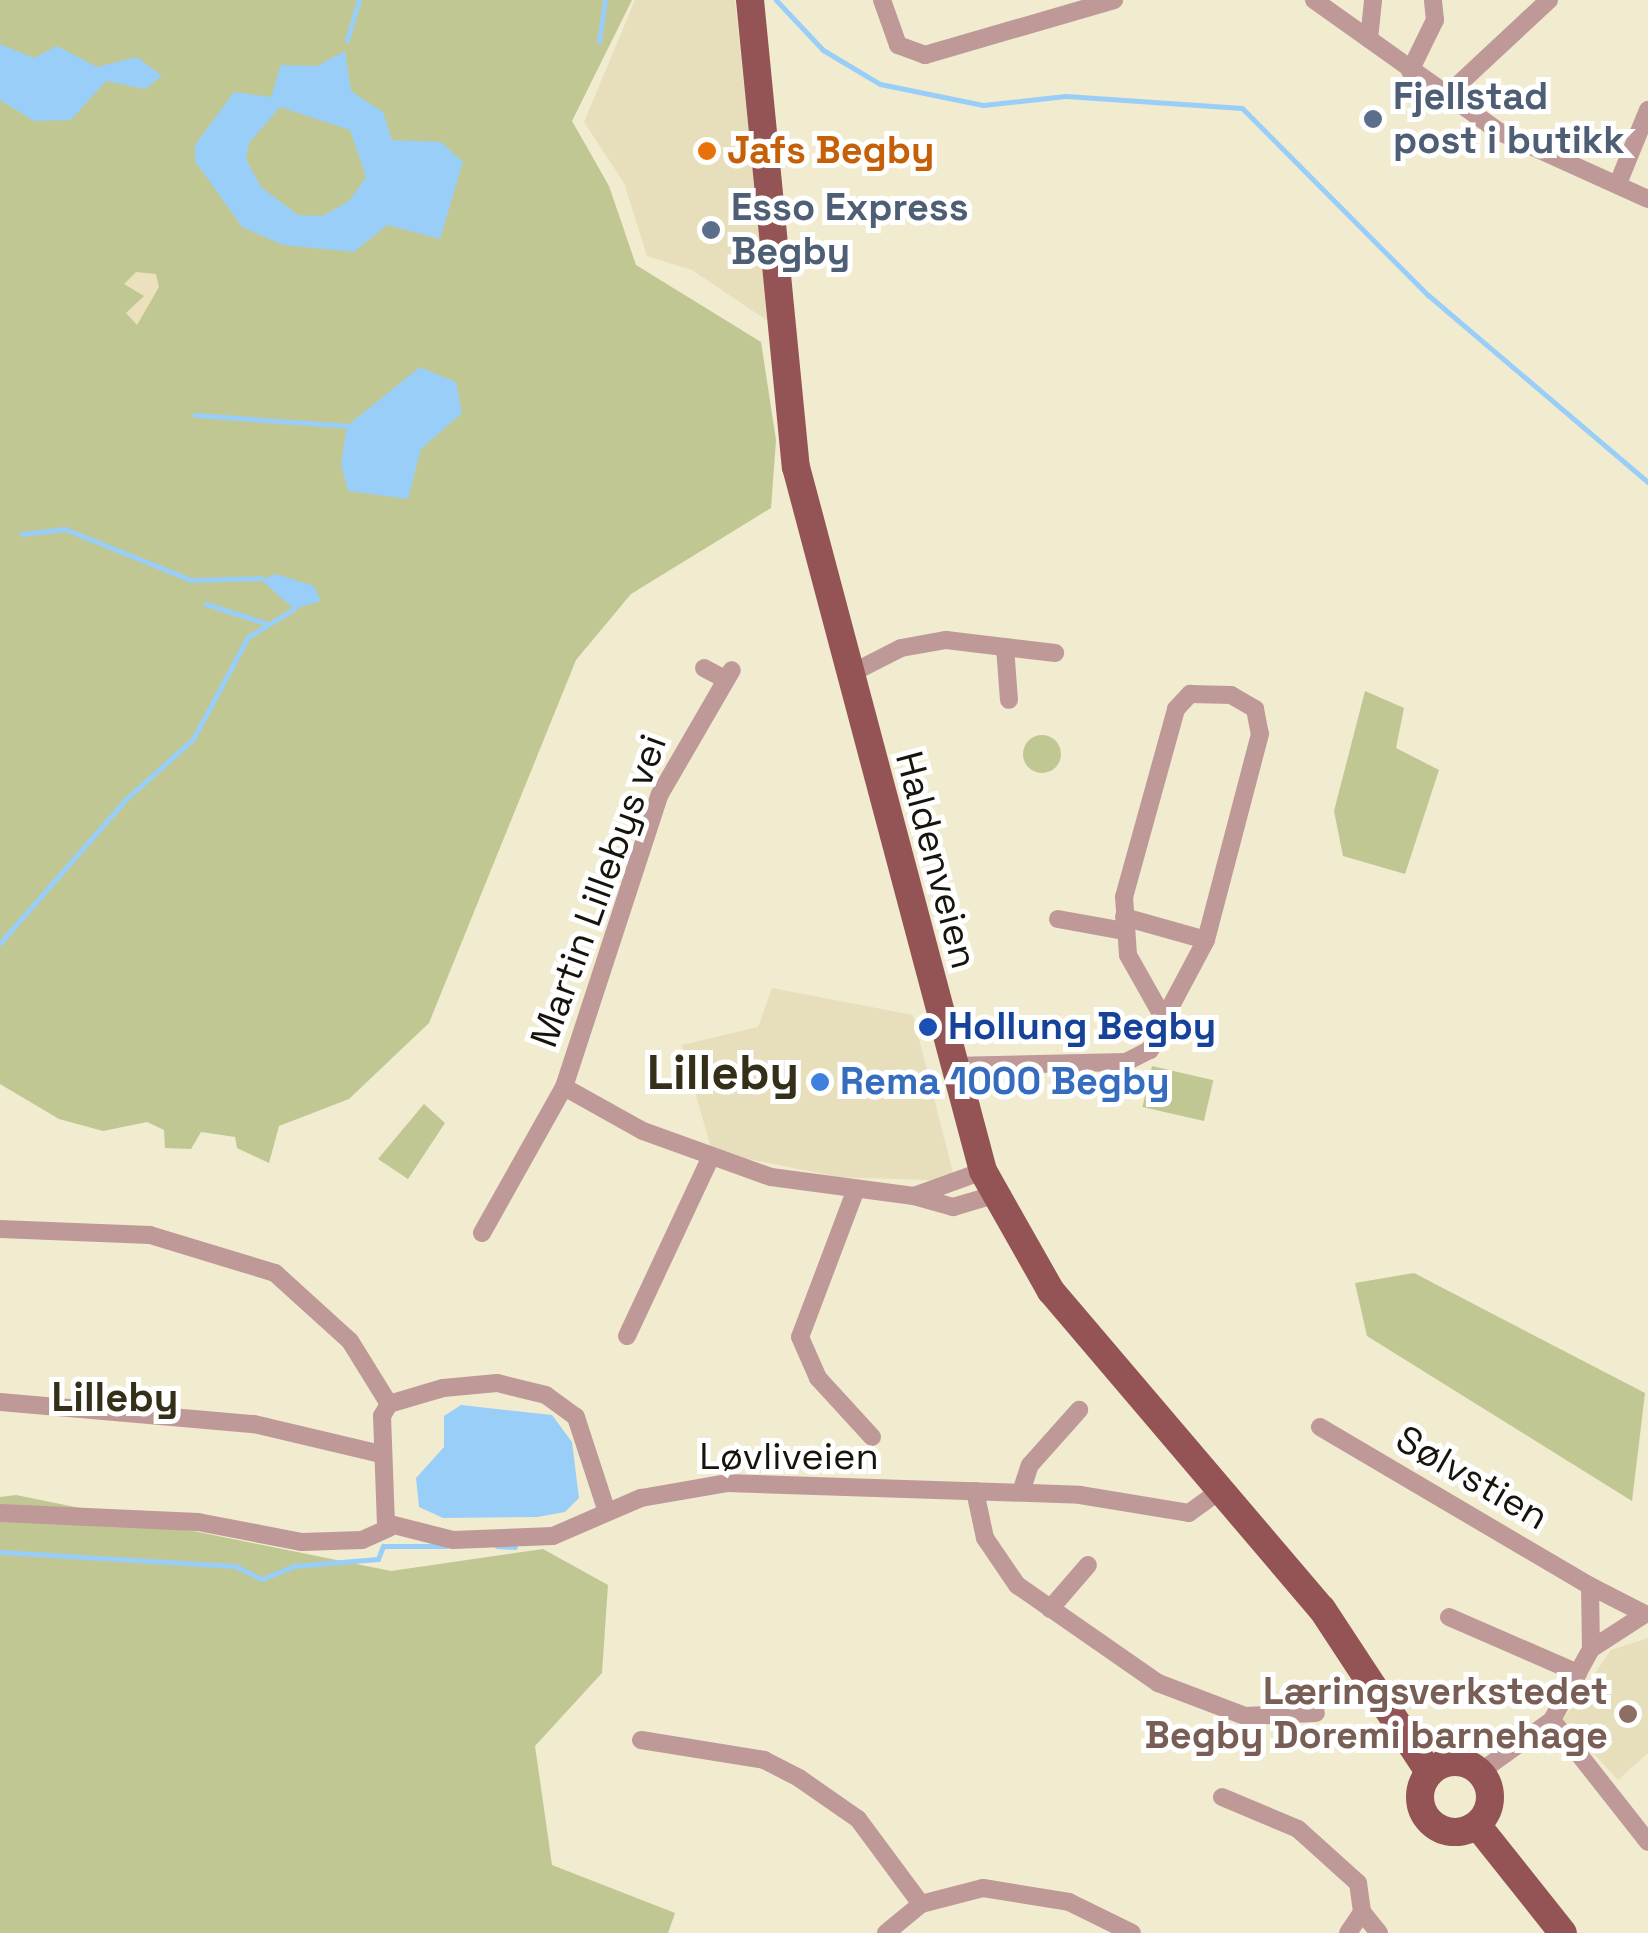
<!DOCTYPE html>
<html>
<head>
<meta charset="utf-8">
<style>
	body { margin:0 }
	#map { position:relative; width:1648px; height:1933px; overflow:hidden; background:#f1ebcf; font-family:"Space Grotesk",sans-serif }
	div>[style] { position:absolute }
	.built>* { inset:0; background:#e7dfbc }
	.green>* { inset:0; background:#c1c792; transform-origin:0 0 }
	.round { border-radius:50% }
	.sand>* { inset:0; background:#ebe1bc }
	.water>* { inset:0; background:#99cef8 }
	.stream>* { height:5px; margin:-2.5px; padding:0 2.5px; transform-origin:2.5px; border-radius:2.5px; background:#99cef8 }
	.minor>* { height:18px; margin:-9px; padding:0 9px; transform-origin:9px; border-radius:9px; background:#be9998 }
	.primary>* { height:28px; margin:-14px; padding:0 14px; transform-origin:14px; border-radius:14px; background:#945354 }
	.primary>.ring { margin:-14px; padding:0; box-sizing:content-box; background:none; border:28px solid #945354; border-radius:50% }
	.dots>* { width:28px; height:28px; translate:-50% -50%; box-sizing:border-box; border:5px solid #fff; border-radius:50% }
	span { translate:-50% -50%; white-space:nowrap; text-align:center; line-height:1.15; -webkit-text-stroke:10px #fff; paint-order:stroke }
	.service-label { font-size:38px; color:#4e5e75; font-weight:700 }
	.left { translate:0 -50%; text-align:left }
	.food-label { font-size:38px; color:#c56008; font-weight:700 }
	.street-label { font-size:38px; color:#17150b }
	.transit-label { font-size:38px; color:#164399; font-weight:700 }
	.shop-label { font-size:38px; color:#366cbe; font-weight:700 }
	.education-label { font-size:38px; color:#785e54; font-weight:700 }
	.right { translate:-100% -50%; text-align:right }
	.neighbourhood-label { font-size:40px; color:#342f18; font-weight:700 }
	.district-label { font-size:48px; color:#342f18; font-weight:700 }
</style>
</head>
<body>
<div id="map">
	<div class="built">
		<i style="clip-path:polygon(635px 0,735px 0,769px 322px,692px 270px,647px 256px,624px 183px,584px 122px)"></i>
		<i style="clip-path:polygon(772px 988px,913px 1015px,955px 1181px,839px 1177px,712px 1152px,682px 1045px,758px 1027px)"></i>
		<i style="clip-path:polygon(1648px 1638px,1648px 1753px,1618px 1780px,1563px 1720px,1611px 1650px)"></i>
	</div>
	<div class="green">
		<i style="clip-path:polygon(0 0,632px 0,572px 121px,609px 186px,636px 265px,761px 342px,776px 440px,771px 508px,631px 594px,576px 660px,429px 1023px,349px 1099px,279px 1126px,269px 1163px,237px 1148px,235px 1137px,201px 1132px,191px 1149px,165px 1148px,164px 1130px,147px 1122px,103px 1131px,59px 1119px,0 1084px)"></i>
		<i style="clip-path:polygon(1365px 691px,1404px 708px,1396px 748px,1439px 770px,1405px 874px,1343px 856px,1334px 811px)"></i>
		<i class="round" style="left:1023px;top:735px;width:38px;height:38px"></i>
		<i style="left:1152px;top:1066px;width:63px;height:42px;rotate:13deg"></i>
		<i style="clip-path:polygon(424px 1104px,445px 1123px,408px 1179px,378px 1159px)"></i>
		<i style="clip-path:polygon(1414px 1273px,1645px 1393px,1632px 1501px,1367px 1336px,1355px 1283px)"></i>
		<i style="clip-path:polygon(16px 1495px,391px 1571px,543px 1549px,608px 1585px,602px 1673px,535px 1746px,552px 1865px,675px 1913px,668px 1933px,0 1933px,0 1497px)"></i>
	</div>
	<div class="sand">
		<i style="clip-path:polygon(136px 272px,156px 274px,159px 287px,137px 325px,126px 313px,144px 296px,124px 284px)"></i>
	</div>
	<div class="water">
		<i style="clip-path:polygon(0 44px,34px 58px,57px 46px,97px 67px,137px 57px,162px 76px,145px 89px,106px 81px,71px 120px,34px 121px,0 100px)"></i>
		<i style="clip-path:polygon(evenodd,345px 51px,351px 91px,383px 112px,392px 140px,441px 142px,463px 162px,440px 239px,387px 225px,354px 252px,283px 245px,242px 227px,195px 161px,195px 145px,234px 92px,271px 97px,281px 65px,317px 66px,345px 51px,280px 107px,350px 130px,366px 177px,349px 201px,322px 216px,298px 215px,261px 187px,246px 159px,249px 143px,280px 107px)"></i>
		<i style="clip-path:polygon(420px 367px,456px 382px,462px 413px,421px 449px,408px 499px,348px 491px,341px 464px,347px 426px)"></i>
		<i style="clip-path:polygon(276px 574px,314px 586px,321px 601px,294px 609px,261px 580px)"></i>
		<i style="clip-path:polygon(461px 1405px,552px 1415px,572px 1442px,579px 1498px,565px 1512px,537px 1517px,443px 1518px,419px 1507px,416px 1478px,444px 1447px,444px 1416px)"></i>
	</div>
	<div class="stream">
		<i style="left:776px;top:0;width:69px;rotate:46.8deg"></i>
		<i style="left:823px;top:50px;width:66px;rotate:30.8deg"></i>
		<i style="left:880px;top:84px;width:105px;rotate:11.5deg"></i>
		<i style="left:983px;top:105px;width:83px;rotate:-6.2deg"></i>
		<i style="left:1066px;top:96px;width:176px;rotate:3.9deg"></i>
		<i style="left:1242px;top:108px;width:264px;rotate:45.2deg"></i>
		<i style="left:1428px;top:295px;width:289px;rotate:40.4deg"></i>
		<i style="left:347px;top:40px;width:42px;rotate:-73.3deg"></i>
		<i style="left:599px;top:41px;width:41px;rotate:-81.7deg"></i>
		<i style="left:195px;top:415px;width:152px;rotate:4.1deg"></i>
		<i style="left:22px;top:534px;width:43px;rotate:-6.6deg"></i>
		<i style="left:65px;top:529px;width:136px;rotate:22deg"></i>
		<i style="left:191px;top:580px;width:70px;rotate:-1.6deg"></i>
		<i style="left:206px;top:604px;width:62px;rotate:17.9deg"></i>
		<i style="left:0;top:943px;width:190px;rotate:-48.8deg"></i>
		<i style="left:125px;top:800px;width:91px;rotate:-41.9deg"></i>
		<i style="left:193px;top:739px;width:116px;rotate:-61.7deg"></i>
		<i style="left:248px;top:637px;width:54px;rotate:-31.3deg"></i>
		<i style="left:497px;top:1546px;width:18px;rotate:3deg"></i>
		<i style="left:0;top:1552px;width:235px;rotate:3.4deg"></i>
		<i style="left:235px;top:1566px;width:30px;rotate:26deg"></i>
		<i style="left:262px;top:1579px;width:35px;rotate:-22deg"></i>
		<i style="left:294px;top:1566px;width:84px;rotate:-4.8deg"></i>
		<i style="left:378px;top:1559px;width:14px;rotate:-69deg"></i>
		<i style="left:383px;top:1546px;width:63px"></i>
	</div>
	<div class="minor">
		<i style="left:882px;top:0;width:48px;rotate:70.4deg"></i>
		<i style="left:898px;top:45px;width:29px;rotate:20deg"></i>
		<i style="left:925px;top:55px;width:197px;rotate:-16.2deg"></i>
		<i style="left:1314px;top:0;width:228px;rotate:35.4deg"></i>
		<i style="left:1500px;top:132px;width:162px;rotate:24.4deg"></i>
		<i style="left:1369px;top:39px;width:39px;rotate:-84deg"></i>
		<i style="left:1410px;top:71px;width:57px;rotate:-63.9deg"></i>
		<i style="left:1435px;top:20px;width:20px;rotate:-96deg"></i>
		<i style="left:1446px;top:96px;width:141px;rotate:-43deg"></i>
		<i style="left:1619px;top:181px;width:77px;rotate:-67.8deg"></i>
		<i style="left:1005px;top:647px;width:53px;rotate:85.7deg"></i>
		<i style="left:704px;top:668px;width:24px;rotate:28deg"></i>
		<i style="left:848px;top:675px;width:59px;rotate:-27deg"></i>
		<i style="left:901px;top:648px;width:46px;rotate:-10.1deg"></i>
		<i style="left:946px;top:640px;width:110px;rotate:6.8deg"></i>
		<i style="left:1124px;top:917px;width:85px;rotate:15.7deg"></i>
		<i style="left:1058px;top:919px;width:68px;rotate:10.2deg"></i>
		<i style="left:952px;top:1066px;width:174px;rotate:-1.3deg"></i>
		<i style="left:1126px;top:1062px;width:27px;rotate:-27deg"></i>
		<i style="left:1150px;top:1050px;width:34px;rotate:-66deg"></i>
		<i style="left:1164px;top:1019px;width:73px;rotate:-119.4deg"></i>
		<i style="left:1128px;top:955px;width:58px;rotate:-93.9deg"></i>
		<i style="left:1124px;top:897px;width:195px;rotate:-74.5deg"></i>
		<i style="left:1176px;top:709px;width:21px;rotate:-47deg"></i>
		<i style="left:1190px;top:694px;width:41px;rotate:1.4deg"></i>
		<i style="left:1231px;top:695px;width:28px;rotate:30deg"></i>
		<i style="left:1255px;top:709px;width:25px;rotate:79deg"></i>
		<i style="left:1260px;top:734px;width:213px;rotate:104.7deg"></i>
		<i style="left:1206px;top:940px;width:89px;rotate:118deg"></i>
		<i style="left:564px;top:1087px;width:308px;rotate:-71.9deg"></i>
		<i style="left:660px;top:794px;width:143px;rotate:-59.9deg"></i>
		<i style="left:856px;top:1189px;width:158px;rotate:110.7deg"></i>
		<i style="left:800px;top:1337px;width:45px;rotate:66.3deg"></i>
		<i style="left:818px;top:1378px;width:80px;rotate:47.5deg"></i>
		<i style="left:914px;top:1196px;width:41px;rotate:15.8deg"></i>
		<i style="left:953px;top:1207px;width:43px;rotate:-16.3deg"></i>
		<i style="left:0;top:1229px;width:150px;rotate:2.3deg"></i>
		<i style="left:150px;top:1235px;width:131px;rotate:16.9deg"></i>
		<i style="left:275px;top:1273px;width:101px;rotate:42.2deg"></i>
		<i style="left:350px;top:1341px;width:74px;rotate:58.2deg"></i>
		<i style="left:482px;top:1233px;width:167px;rotate:-60.7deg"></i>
		<i style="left:564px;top:1087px;width:90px;rotate:29.1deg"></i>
		<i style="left:643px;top:1131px;width:136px;rotate:19.8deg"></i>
		<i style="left:771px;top:1177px;width:144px;rotate:7.6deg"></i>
		<i style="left:914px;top:1196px;width:73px;rotate:-19.9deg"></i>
		<i style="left:627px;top:1336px;width:195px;rotate:-64.9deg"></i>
		<i style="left:0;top:1402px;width:255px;rotate:5deg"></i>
		<i style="left:254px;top:1424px;width:126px;rotate:13.3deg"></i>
		<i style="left:1320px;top:1427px;width:313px;rotate:30.5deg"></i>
		<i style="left:975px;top:1491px;width:48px;rotate:78deg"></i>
		<i style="left:985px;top:1538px;width:57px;rotate:55.8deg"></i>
		<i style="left:1017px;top:1585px;width:172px;rotate:34.8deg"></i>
		<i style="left:1158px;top:1683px;width:93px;rotate:20.8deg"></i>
		<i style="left:1245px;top:1716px;width:71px;rotate:-2.4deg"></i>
		<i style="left:1021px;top:1492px;width:28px;rotate:-72deg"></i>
		<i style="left:1030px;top:1465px;width:74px;rotate:-48.3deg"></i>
		<i style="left:606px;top:1509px;width:97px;rotate:-108.1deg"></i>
		<i style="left:576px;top:1417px;width:37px;rotate:-144deg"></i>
		<i style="left:546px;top:1395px;width:50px;rotate:-166.2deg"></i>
		<i style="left:497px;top:1383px;width:54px;rotate:174.7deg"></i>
		<i style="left:443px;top:1388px;width:56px;rotate:163.5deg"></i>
		<i style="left:389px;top:1404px;width:14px;rotate:120deg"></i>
		<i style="left:382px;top:1416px;width:107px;rotate:87.9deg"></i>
		<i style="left:386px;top:1523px;width:69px;rotate:14.2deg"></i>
		<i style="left:453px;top:1540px;width:100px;rotate:-2.3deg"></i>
		<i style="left:553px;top:1536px;width:96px;rotate:-23.4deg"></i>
		<i style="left:641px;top:1498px;width:87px;rotate:-9.9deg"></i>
		<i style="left:727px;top:1483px;width:353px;rotate:1.9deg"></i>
		<i style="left:1080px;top:1495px;width:110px;rotate:9.4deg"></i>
		<i style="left:1189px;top:1513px;width:34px;rotate:-36deg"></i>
		<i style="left:0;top:1513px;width:198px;rotate:2.6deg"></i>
		<i style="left:198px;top:1522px;width:106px;rotate:10.9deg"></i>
		<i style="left:302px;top:1542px;width:60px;rotate:-1.9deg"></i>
		<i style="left:362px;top:1540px;width:30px;rotate:-24deg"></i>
		<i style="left:1050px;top:1609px;width:58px;rotate:-49.2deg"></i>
		<i style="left:1449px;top:1617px;width:141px;rotate:23.5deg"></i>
		<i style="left:1552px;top:1720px;width:155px;rotate:51.8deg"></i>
		<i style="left:641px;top:1740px;width:125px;rotate:9.2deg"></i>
		<i style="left:764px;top:1760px;width:39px;rotate:27deg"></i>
		<i style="left:799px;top:1778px;width:72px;rotate:34.8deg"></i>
		<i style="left:858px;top:1819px;width:106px;rotate:53.5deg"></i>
		<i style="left:1480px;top:1772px;width:89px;rotate:-35.8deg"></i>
		<i style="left:1552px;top:1720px;width:81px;rotate:-61.2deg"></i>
		<i style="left:1591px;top:1649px;width:64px;rotate:-32.9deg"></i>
		<i style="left:1645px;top:1614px;width:62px;rotate:-153deg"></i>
		<i style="left:1590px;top:1586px;width:63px;rotate:89.1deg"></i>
		<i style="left:1222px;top:1797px;width:82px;rotate:22.8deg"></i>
		<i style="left:1298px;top:1829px;width:81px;rotate:42deg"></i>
		<i style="left:1358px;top:1883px;width:29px;rotate:82deg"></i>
		<i style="left:1362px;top:1912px;width:27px;rotate:51deg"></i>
		<i style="left:886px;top:1933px;width:45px;rotate:-39.6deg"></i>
		<i style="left:921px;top:1904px;width:64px;rotate:-14.5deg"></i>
		<i style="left:983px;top:1888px;width:87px;rotate:9.2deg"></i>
		<i style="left:1069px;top:1902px;width:70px;rotate:26.2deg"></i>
		<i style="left:1348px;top:1933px;width:25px;rotate:-56deg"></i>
	</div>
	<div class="primary">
		<i style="left:750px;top:0;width:469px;rotate:84.4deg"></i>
		<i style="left:796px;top:467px;width:728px;rotate:75.12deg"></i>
		<i style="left:983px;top:1171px;width:138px;rotate:60.5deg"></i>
		<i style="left:1051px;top:1291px;width:418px;rotate:49.6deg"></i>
		<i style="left:1322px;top:1609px;width:195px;rotate:56.7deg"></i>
		<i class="ring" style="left:1420px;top:1762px;width:42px;height:42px"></i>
		<i style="left:1477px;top:1825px;width:138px;rotate:51.5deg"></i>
	</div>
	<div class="dots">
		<i style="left:1373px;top:119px;background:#5c6f8a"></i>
		<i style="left:707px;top:151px;background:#e8710a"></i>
		<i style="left:711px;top:230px;background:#5c6f8a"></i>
		<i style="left:928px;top:1027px;background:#1a4fb4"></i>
		<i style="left:820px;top:1082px;background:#3f7fe0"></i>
		<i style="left:1628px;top:1714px;background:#8d6e63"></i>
	</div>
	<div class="service-label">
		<span class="left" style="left:1393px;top:119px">Fjellstad<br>post i butikk</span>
		<span class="left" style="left:731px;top:230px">Esso Express<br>Begby</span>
	</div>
	<div class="food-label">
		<span class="left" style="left:727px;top:151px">Jafs Begby</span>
	</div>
	<div class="street-label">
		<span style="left:936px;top:860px;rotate:75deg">Haldenveien</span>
		<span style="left:599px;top:891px;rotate:-70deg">Martin Lillebys vei</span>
		<span style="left:789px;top:1457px">Løvliveien</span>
		<span style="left:1472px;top:1478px;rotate:30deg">Sølvstien</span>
	</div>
	<div class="transit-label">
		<span class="left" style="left:948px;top:1027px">Hollung Begby</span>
	</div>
	<div class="shop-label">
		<span class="left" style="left:840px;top:1082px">Rema 1000 Begby</span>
	</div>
	<div class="education-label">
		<span class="right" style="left:1608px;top:1714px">Læringsverkstedet<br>Begby Doremi barnehage</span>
	</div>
	<div class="neighbourhood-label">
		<span style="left:115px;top:1398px">Lilleby</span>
	</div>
	<div class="district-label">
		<span style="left:723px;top:1073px">Lilleby</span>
	</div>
</div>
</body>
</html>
